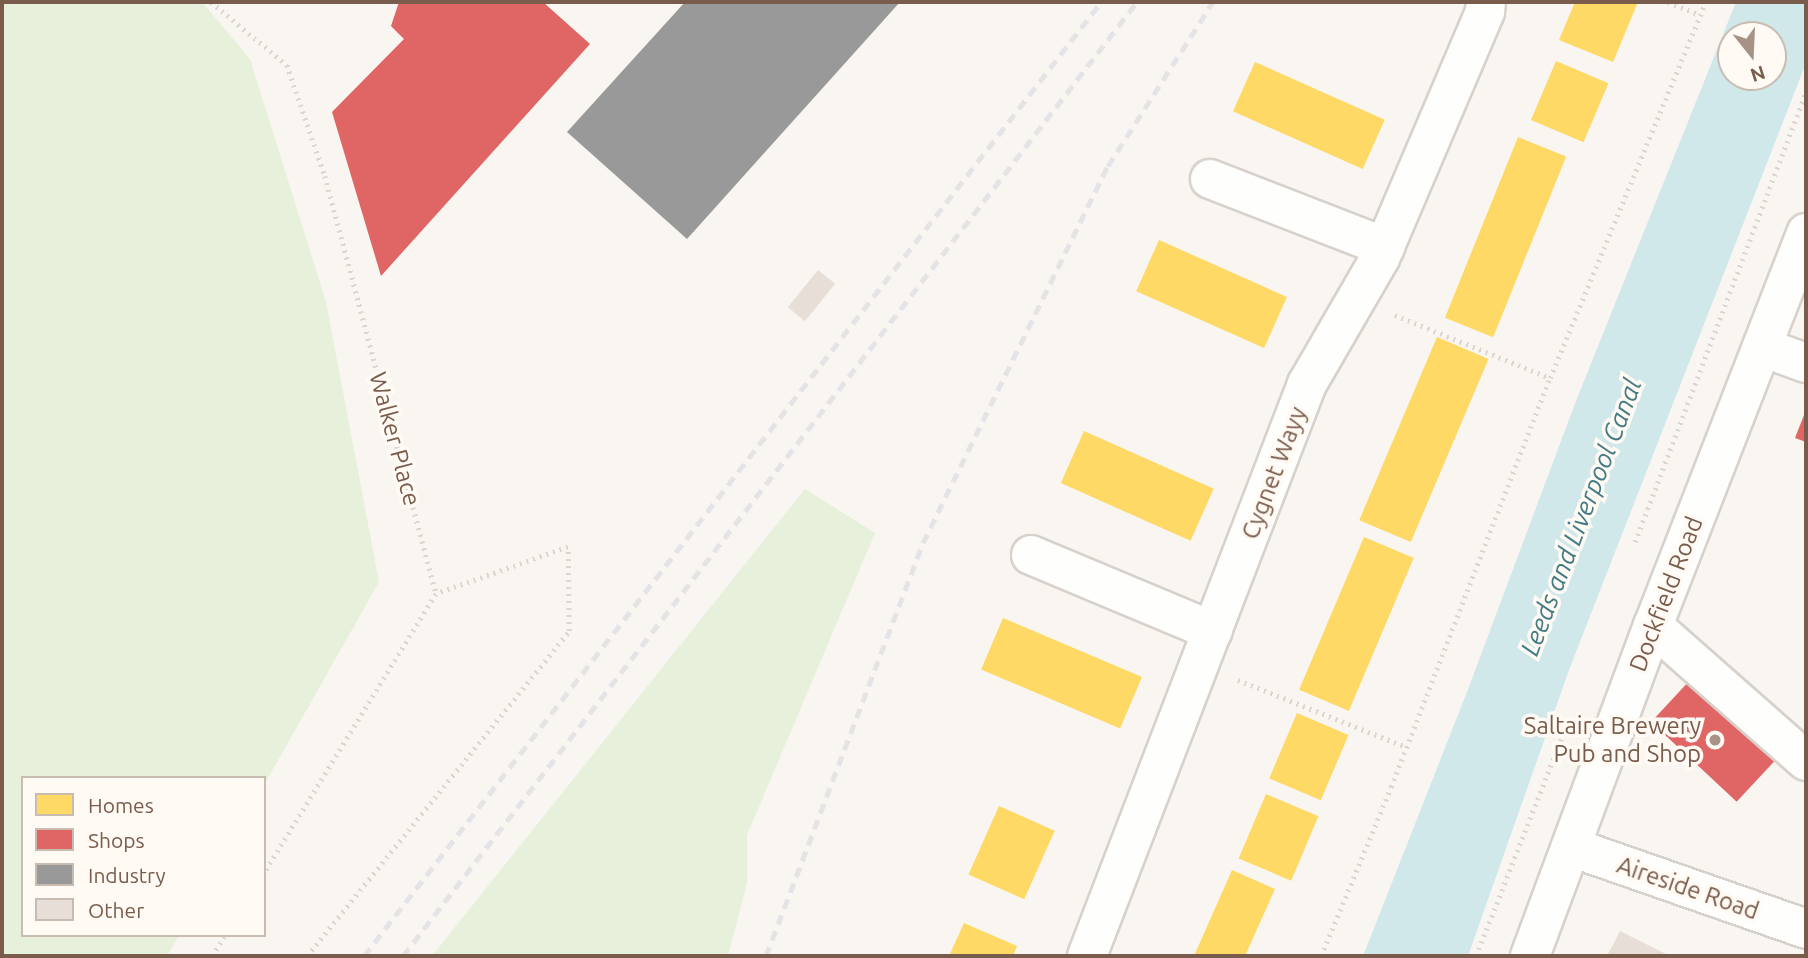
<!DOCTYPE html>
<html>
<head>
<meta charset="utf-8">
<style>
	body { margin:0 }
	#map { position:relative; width:1808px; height:958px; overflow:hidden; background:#f9f5f0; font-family:Ubuntu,sans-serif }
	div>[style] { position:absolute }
	.green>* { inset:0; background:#e7f0db }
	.water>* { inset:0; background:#d0e8ea }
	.homes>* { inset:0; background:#ffd966; transform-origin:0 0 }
	.shops>* { inset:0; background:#e06666; transform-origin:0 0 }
	.industry>* { inset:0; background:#999 }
	.building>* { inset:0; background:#e6ded7; transform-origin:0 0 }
	.path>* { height:4.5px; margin-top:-2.25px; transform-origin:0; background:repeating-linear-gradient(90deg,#dcd5d0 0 2px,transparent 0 7px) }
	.roads { filter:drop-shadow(2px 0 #d7d1cb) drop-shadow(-2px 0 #d7d1cb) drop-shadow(0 2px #d7d1cb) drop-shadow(0 -2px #d7d1cb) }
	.minor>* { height:38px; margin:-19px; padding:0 19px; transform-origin:19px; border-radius:19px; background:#fefefd }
	.rail>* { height:5px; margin-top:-2.5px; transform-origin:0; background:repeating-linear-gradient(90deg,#e6e3e7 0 10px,transparent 0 17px) }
	.dots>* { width:19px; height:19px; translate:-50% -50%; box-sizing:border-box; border:4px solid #fffaf3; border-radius:50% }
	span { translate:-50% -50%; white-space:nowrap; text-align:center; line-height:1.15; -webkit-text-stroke:7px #fffaf3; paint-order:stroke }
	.street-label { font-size:24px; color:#7a5c4d }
	.poi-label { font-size:24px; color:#7a5c4d }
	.right { translate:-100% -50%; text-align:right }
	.water-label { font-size:26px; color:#437c86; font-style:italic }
	.frame { position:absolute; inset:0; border:4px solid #7a5c4d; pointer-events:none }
	.legend { position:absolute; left:21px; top:776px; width:245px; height:161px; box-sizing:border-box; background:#fffaf3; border:2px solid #cabbb1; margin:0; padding:9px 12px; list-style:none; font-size:21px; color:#7a5c4d }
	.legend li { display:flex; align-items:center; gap:14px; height:35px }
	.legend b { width:35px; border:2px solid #cabbb1 }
	.north { position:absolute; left:1717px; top:21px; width:70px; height:70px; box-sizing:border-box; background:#fffaf3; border:2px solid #cabbb1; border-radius:50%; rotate:162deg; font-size:19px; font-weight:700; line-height:28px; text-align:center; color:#7a5c4d }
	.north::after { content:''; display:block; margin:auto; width:24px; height:32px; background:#a69286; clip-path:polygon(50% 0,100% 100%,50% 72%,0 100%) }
</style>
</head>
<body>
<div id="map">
	<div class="green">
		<i style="clip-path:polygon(2px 2px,202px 2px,250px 59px,326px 302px,379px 582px,264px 785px,264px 778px,23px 778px,23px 935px,179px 935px,167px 956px,2px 956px)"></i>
		<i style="clip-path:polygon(805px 489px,875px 533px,747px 835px,747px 883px,728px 956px,432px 956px)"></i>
	</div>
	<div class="water">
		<i style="clip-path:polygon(evenodd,1736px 2px,1806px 2px,1806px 63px,1569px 670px,1468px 956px,1363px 956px,1467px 692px,1576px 401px,1736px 2px,1731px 35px,1773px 35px,1773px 77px,1731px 77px,1731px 35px)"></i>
	</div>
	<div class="homes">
		<i style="clip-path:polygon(1575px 2px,1638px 2px,1613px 62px,1559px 40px)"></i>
		<i style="left:1556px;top:61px;width:57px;height:64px;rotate:23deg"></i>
		<i style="left:1255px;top:62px;width:142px;height:54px;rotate:24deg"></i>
		<i style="left:1518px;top:137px;width:52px;height:195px;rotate:22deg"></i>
		<i style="left:1159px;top:240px;width:140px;height:56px;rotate:24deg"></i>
		<i style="left:1437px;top:337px;width:56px;height:199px;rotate:23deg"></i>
		<i style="left:1084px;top:431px;width:142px;height:57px;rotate:24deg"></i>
		<i style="left:1364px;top:537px;width:54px;height:166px;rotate:23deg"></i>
		<i style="left:1003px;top:618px;width:151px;height:56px;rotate:23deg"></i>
		<i style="left:1297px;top:713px;width:56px;height:71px;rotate:23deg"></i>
		<i style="left:1266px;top:794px;width:57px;height:70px;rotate:23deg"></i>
		<i style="left:999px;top:806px;width:61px;height:75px;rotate:24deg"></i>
		<i style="clip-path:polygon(1232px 870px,1275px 889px,1245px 956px,1194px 956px)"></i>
		<i style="clip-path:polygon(964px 923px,1017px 946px,1013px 956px,949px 956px)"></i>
	</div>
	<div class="shops">
		<i style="clip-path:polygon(399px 2px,543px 2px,590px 44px,381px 276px,332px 112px,404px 39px,391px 26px)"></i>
		<i style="clip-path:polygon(1806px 410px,1806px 442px,1795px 438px)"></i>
		<i style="left:1692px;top:678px;width:117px;height:60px;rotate:43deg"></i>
	</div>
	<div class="industry">
		<i style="clip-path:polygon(685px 2px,900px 2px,687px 239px,567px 132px)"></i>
	</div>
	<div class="building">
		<i style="left:818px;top:270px;width:22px;height:48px;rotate:39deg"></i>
		<i style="clip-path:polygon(1620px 931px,1670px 956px,1607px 956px)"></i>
	</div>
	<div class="path">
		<i style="left:211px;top:2px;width:99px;rotate:39.7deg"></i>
		<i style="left:287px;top:65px;width:117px;rotate:71.1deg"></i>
		<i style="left:325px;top:176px;width:432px;rotate:75.1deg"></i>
		<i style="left:436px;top:594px;width:329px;rotate:121.6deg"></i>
		<i style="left:1668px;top:2px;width:35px;rotate:22deg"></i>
		<i style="left:1395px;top:315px;width:167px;rotate:22.1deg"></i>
		<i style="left:1635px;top:542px;width:482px;rotate:-69.2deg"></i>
		<i style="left:1238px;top:680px;width:181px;rotate:21.7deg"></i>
		<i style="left:212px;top:956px;width:25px;rotate:-58deg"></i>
		<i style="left:307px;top:956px;width:417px;rotate:-51.1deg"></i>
		<i style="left:569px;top:631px;width:84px;rotate:-90.7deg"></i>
		<i style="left:568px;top:547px;width:140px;rotate:160.4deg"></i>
		<i style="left:1321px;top:956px;width:183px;rotate:-67.5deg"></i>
		<i style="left:1391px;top:787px;width:439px;rotate:-68.8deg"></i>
		<i style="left:1550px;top:378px;width:407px;rotate:-67.5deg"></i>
		<i style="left:1476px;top:956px;width:236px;rotate:-68.6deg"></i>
	</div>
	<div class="roads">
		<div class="minor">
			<i style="left:1210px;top:179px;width:188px;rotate:21.2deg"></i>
			<i style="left:1762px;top:347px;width:47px;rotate:20deg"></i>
			<i style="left:1031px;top:555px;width:197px;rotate:22.7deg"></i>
			<i style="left:1653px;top:626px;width:204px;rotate:41.4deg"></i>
			<i style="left:1571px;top:847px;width:249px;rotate:19.2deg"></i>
			<i style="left:1087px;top:956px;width:613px;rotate:-68.96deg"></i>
			<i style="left:1307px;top:384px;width:146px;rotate:-59.9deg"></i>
			<i style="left:1380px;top:258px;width:267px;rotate:-66.9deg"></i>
			<i style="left:1485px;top:12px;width:10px;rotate:-84deg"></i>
			<i style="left:1530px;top:956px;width:352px;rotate:-69.6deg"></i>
			<i style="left:1653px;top:626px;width:422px;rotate:-68.7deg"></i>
		</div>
	</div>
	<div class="rail">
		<i style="left:364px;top:956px;width:1206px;rotate:-52.31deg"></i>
		<i style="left:403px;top:956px;width:1204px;rotate:-52.43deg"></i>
		<i style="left:766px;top:956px;width:442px;rotate:-69.2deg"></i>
		<i style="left:923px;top:543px;width:420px;rotate:-63.9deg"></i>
		<i style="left:1108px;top:166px;width:195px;rotate:-57.4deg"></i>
	</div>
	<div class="dots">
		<i style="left:1715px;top:740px;background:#a69286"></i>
	</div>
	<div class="street-label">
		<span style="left:395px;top:439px;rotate:75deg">Walker Place</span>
		<span style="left:1274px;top:473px;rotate:-69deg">Cygnet Wayy</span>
		<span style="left:1666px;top:594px;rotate:-69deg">Dockfield Road</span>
		<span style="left:1688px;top:888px;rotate:19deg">Aireside Road</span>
	</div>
	<div class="poi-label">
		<span class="right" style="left:1701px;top:740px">Saltaire Brewery<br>Pub and Shop</span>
	</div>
	<div class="water-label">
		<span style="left:1581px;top:517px;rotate:-69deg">Leeds and Liverpool Canal</span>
	</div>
	<div class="frame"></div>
	<ul class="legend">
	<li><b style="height:19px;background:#ffd966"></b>Homes</li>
	<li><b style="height:19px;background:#e06666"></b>Shops</li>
	<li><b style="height:19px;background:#999"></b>Industry</li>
	<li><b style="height:19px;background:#e6ded7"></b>Other</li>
	</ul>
	<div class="north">N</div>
</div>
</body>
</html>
